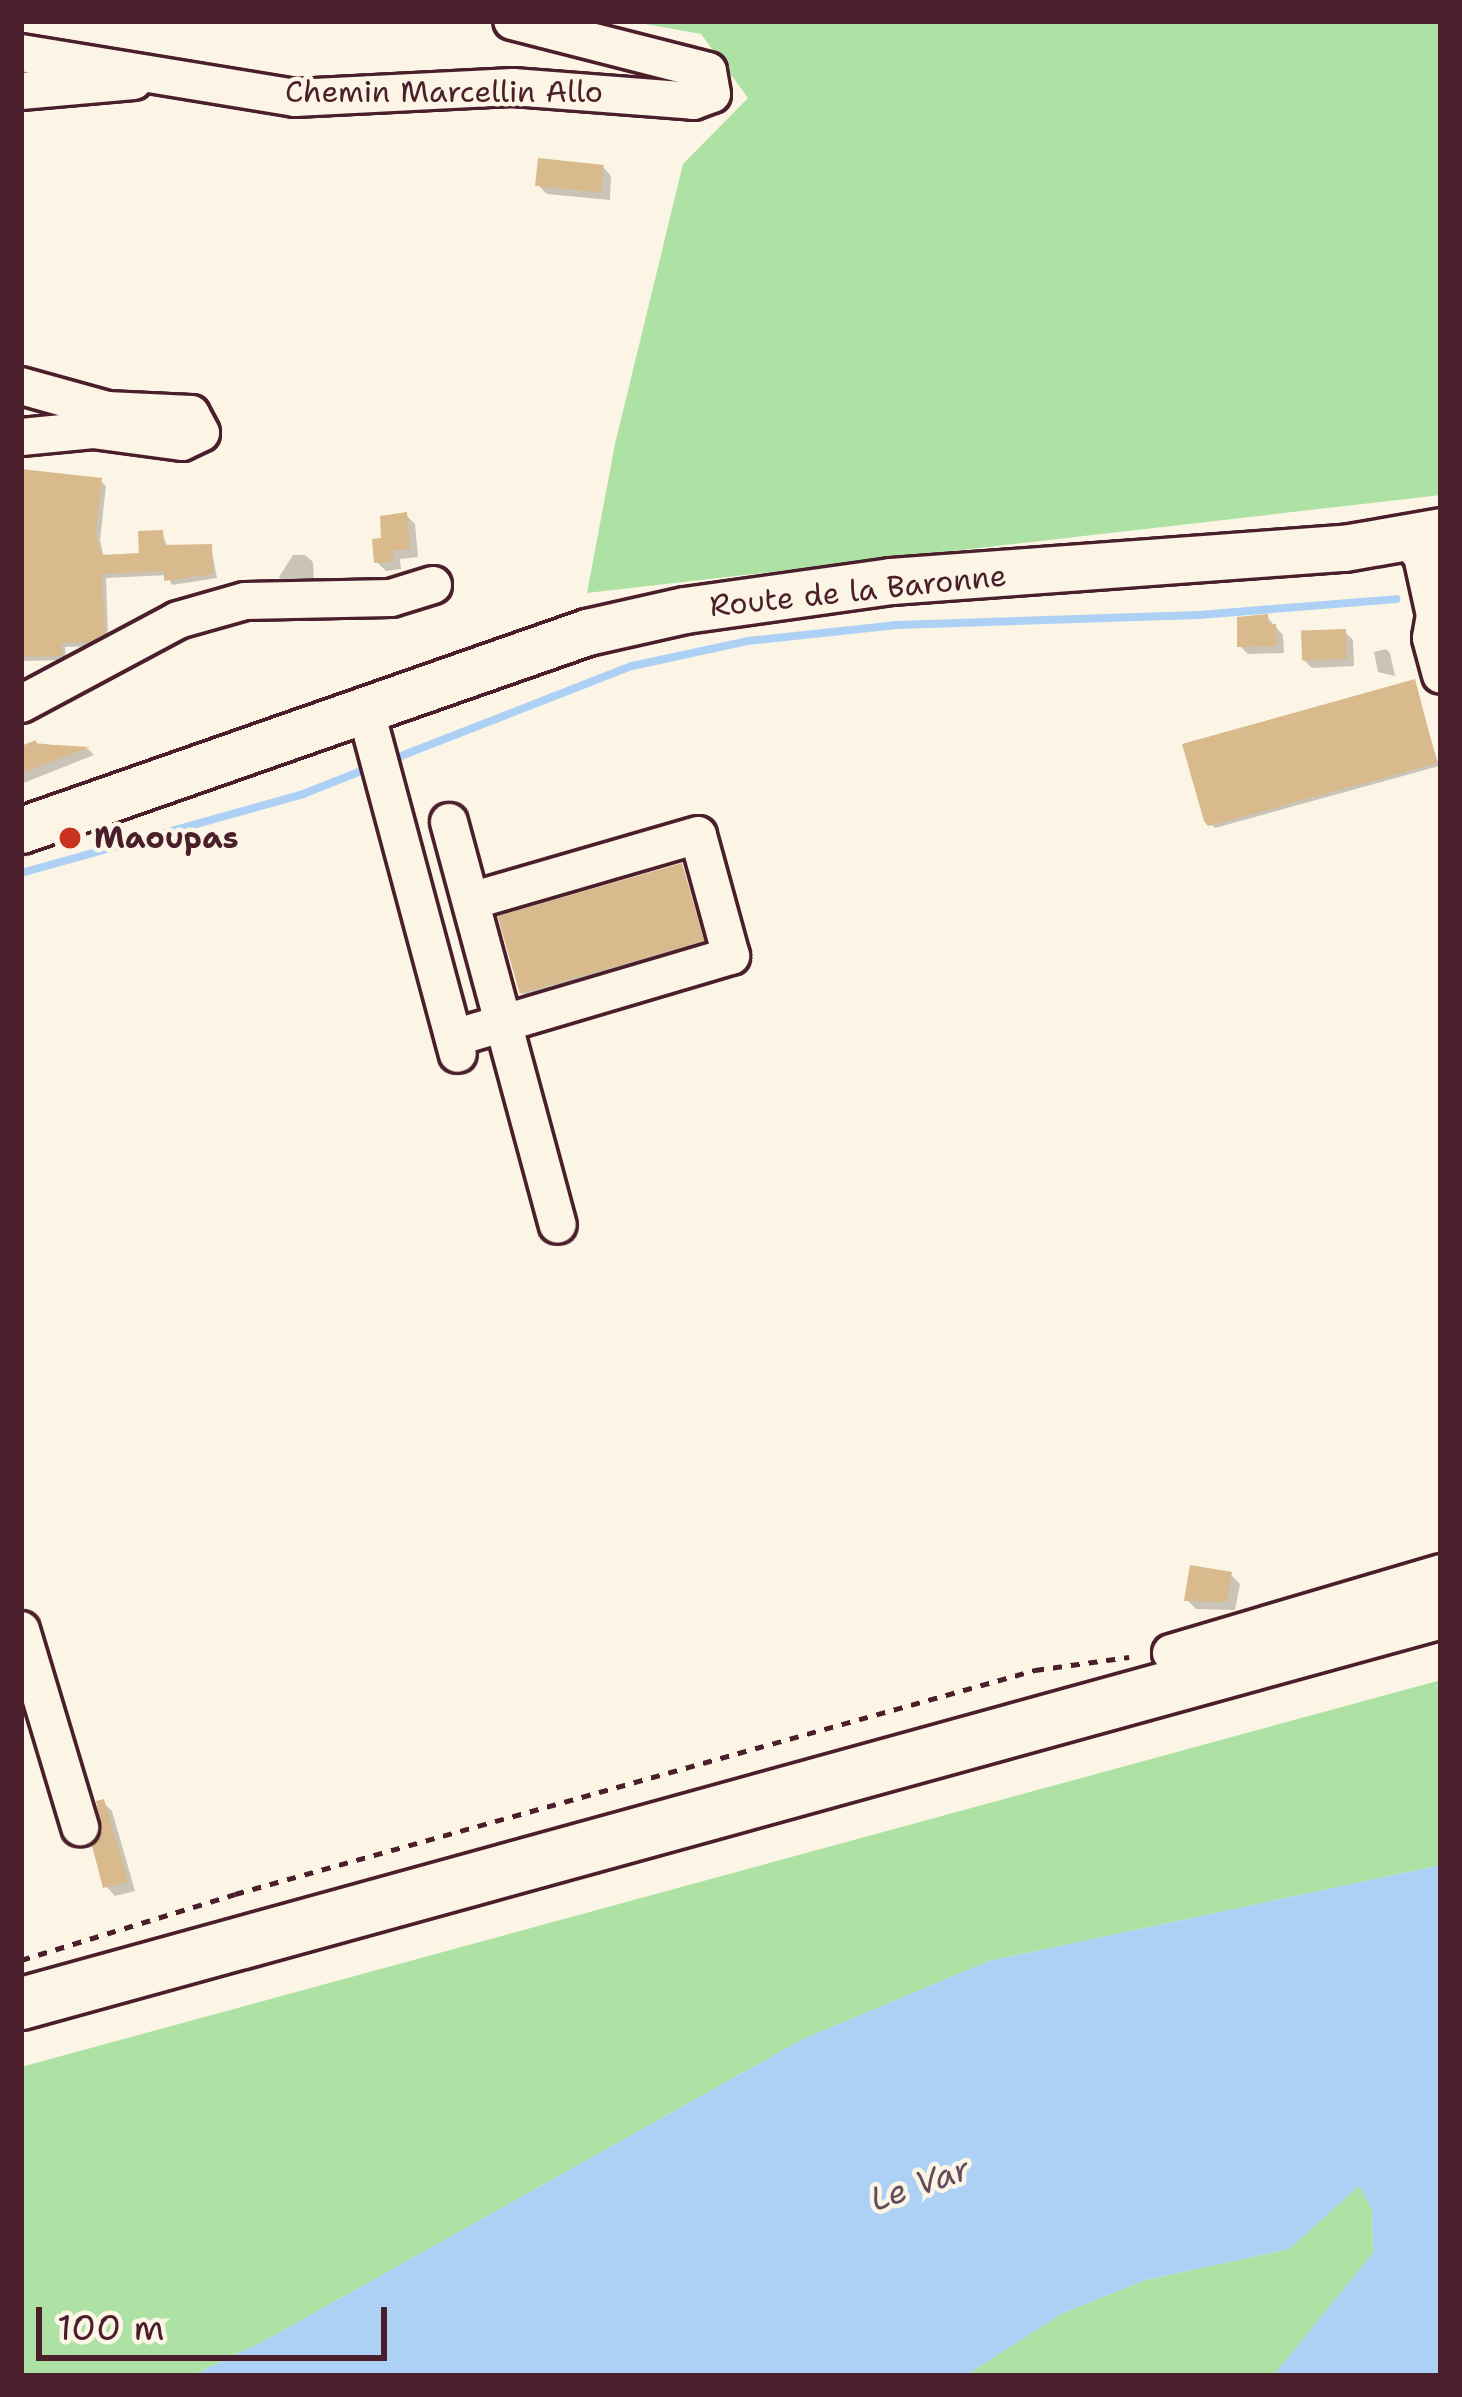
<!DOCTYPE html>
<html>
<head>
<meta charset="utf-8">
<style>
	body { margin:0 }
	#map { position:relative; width:1462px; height:2397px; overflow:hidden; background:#fcf5e5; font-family:"Shantell Sans",sans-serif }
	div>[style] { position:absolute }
	.green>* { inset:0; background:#ade2a4 }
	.water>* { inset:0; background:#add1f5 }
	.shadow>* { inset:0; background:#0003 }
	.stream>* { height:8px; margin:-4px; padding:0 4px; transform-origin:4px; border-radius:4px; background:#add1f5 }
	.building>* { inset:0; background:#d8ba8c; transform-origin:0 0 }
	.path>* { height:4.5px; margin-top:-2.25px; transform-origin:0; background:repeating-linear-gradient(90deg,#4a1f2b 0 9px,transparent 0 18px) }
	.roads { filter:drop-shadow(3px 0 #4a1f2b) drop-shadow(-3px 0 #4a1f2b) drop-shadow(0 3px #4a1f2b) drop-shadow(0 -3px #4a1f2b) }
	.minor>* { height:36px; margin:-18px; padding:0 18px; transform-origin:18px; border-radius:18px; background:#fcf5e5 }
	.major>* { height:45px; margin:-22.5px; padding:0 22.5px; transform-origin:22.5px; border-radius:22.5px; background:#fcf5e5 }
	.highway>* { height:51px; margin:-25.5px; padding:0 25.5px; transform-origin:25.5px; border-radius:25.5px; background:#fcf5e5 }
	.dots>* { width:33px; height:33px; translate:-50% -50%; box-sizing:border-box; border:6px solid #fcf5e5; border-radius:50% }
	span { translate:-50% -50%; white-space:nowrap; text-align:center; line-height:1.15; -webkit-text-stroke:9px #fcf5e5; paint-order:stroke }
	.street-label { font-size:30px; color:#4a1f2b }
	.poi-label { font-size:30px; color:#4a1f2b; font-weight:700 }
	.left { translate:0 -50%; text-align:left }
	.water-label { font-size:33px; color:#634c5e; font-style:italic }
	.frame { position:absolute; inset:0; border:24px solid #4a1f2b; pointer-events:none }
	.scale { position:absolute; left:36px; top:2307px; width:351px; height:54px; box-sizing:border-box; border:6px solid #4a1f2b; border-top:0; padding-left:15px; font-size:36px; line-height:42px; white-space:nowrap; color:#4a1f2b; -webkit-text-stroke:9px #fcf5e5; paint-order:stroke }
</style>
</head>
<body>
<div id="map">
	<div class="green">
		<i style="clip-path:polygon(629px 21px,1441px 21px,1441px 495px,587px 593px,615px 444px,683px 164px,748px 98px,701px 34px)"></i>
		<i style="clip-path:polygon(1441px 1680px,1441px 1865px,989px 1961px,803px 2039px,264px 2341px,191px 2376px,21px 2376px,21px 2067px)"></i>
		<i style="clip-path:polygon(1359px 2185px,1372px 2208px,1373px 2253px,1273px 2376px,965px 2376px,1063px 2313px,1146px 2280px,1289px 2249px)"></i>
	</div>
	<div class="water">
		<i style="clip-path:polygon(1441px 1865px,1441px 2376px,1273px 2376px,1373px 2253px,1372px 2209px,1359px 2186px,1289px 2249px,1146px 2280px,1063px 2313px,965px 2376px,191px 2376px,264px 2341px,803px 2039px,989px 1961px)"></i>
	</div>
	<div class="shadow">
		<i style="clip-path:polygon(603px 167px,611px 176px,610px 200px,547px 194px,538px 185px)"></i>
		<i style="clip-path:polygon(21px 472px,101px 481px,106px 486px,100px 540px,104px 558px,142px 556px,162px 533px,168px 548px,211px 547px,217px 578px,172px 585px,167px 575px,106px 578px,108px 639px,95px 646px,65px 647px,66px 660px,21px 661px)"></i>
		<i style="clip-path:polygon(406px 515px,415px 524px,418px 557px,400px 559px,401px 569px,386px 571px,377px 562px,384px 541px)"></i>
		<i style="clip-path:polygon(293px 555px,305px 555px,313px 562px,314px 584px,286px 584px,279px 577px)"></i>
		<i style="clip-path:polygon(1267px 617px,1283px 635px,1284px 653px,1248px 654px,1240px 646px)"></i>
		<i style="clip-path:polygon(1345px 632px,1353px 640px,1354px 666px,1312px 668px,1304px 660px)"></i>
		<i style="clip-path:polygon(1386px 649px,1390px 653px,1395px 676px,1378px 672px,1374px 652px)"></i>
		<i style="clip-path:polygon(1414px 683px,1439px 766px,1215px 828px,1207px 820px)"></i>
		<i style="clip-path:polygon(36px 743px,88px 749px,94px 755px,21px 784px,21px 749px)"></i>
		<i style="clip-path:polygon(681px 866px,705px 944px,526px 997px,522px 994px)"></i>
		<i style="clip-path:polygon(1231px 1575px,1240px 1584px,1235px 1610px,1196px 1609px,1187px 1600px)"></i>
		<i style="clip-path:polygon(103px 1802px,112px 1811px,135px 1891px,115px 1896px,106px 1886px)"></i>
	</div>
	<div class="stream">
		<i style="left:388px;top:761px;width:262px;rotate:-21.3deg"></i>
		<i style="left:632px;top:666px;width:119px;rotate:-12.2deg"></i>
		<i style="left:748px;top:641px;width:150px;rotate:-6.1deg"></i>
		<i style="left:897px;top:625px;width:302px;rotate:-1.9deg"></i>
		<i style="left:1199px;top:615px;width:198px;rotate:-4.6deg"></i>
		<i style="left:21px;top:873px;width:293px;rotate:-15.6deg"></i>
		<i style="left:303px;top:794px;width:71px;rotate:-21.5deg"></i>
	</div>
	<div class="building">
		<i style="left:538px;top:158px;width:66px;height:28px;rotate:6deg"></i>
		<i style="clip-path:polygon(21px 469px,102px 478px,96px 533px,101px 555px,139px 553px,138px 531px,163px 530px,164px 545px,212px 544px,213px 574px,164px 581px,164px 571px,102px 574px,105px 634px,89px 642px,61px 643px,62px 656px,21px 657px)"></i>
		<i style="clip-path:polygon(407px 512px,410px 549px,392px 551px,394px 561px,374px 563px,372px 539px,381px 538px,380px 516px)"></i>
		<i style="clip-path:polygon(1268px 614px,1269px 624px,1276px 624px,1277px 646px,1237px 647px,1237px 617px)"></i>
		<i style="left:1346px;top:629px;width:30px;height:45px;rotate:88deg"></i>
		<i style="clip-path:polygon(1415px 679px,1437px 763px,1208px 826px,1204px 821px,1182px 744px)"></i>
		<i style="clip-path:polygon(36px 740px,37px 744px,90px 747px,21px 773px,21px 746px)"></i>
		<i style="left:682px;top:863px;width:81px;height:192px;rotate:74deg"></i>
		<i style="clip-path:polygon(1190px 1565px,1232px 1572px,1227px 1602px,1184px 1601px)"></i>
		<i style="clip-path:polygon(104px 1799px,128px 1882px,103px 1888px,92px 1846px,102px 1831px,96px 1801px)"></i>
	</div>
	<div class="path">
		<i style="left:21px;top:1960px;width:224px;rotate:-17.1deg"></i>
		<i style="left:235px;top:1894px;width:831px;rotate:-15.64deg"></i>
		<i style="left:1035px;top:1670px;width:95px;rotate:-7.9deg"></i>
	</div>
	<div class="roads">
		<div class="minor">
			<i style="left:21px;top:53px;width:278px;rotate:9.3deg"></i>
			<i style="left:295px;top:98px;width:218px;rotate:-2.9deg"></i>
			<i style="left:513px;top:87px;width:181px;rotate:4.4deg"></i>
			<i style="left:693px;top:101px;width:20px;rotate:-20deg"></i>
			<i style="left:712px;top:94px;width:23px;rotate:-100deg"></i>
			<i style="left:708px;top:71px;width:202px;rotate:-165.7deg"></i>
			<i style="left:21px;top:91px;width:113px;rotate:-5.1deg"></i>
			<i style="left:21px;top:386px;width:89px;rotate:15.6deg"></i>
			<i style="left:107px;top:410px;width:84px;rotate:2.7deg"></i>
			<i style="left:191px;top:414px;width:21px;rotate:62deg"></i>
			<i style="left:201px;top:433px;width:21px;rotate:155deg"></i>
			<i style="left:182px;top:442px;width:90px;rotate:-172.3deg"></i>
			<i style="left:93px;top:430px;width:72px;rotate:174.4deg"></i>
			<i style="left:1407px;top:538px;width:23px;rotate:50deg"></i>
			<i style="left:1422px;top:556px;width:60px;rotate:77.6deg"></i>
			<i style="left:1435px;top:615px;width:23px;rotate:100deg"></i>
			<i style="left:1431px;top:638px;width:38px;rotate:75deg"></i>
			<i style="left:21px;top:704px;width:178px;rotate:-28.1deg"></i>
			<i style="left:178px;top:620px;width:70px;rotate:-15.8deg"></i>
			<i style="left:245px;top:601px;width:146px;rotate:-1.2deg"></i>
			<i style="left:391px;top:598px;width:44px;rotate:-17.2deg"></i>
			<i style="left:365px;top:708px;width:358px;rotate:75deg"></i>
			<i style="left:449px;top:822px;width:417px;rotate:74.9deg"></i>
			<i style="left:454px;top:1038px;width:289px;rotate:-16.5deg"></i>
			<i style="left:731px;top:956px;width:125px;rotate:-105.3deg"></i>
			<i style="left:698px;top:835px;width:236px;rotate:163.8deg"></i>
			<i style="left:21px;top:1630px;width:206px;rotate:73.3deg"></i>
			<i style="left:1171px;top:1653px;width:282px;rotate:-16.5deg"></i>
		</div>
		<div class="major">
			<i style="left:21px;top:830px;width:600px;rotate:-19.28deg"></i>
			<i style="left:587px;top:632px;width:100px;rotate:-12.7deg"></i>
			<i style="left:685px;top:610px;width:208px;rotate:-8deg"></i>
			<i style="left:891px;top:581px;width:454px;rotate:-4.2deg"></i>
			<i style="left:1344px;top:548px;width:98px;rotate:-9.9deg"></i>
		</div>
		<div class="highway">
			<i style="left:21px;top:2003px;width:1473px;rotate:-15.4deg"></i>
		</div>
	</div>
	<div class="dots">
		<i style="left:70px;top:838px;background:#c8321e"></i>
	</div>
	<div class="street-label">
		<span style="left:444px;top:92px">Chemin Marcellin Allo</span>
		<span style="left:858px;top:591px;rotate:-6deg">Route de la Baronne</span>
	</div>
	<div class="poi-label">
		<span class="left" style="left:94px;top:838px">Maoupas</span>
	</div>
	<div class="water-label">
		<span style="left:920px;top:2184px;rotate:-19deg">Le Var</span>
	</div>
	<div class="frame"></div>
	<div class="scale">100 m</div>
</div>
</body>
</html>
